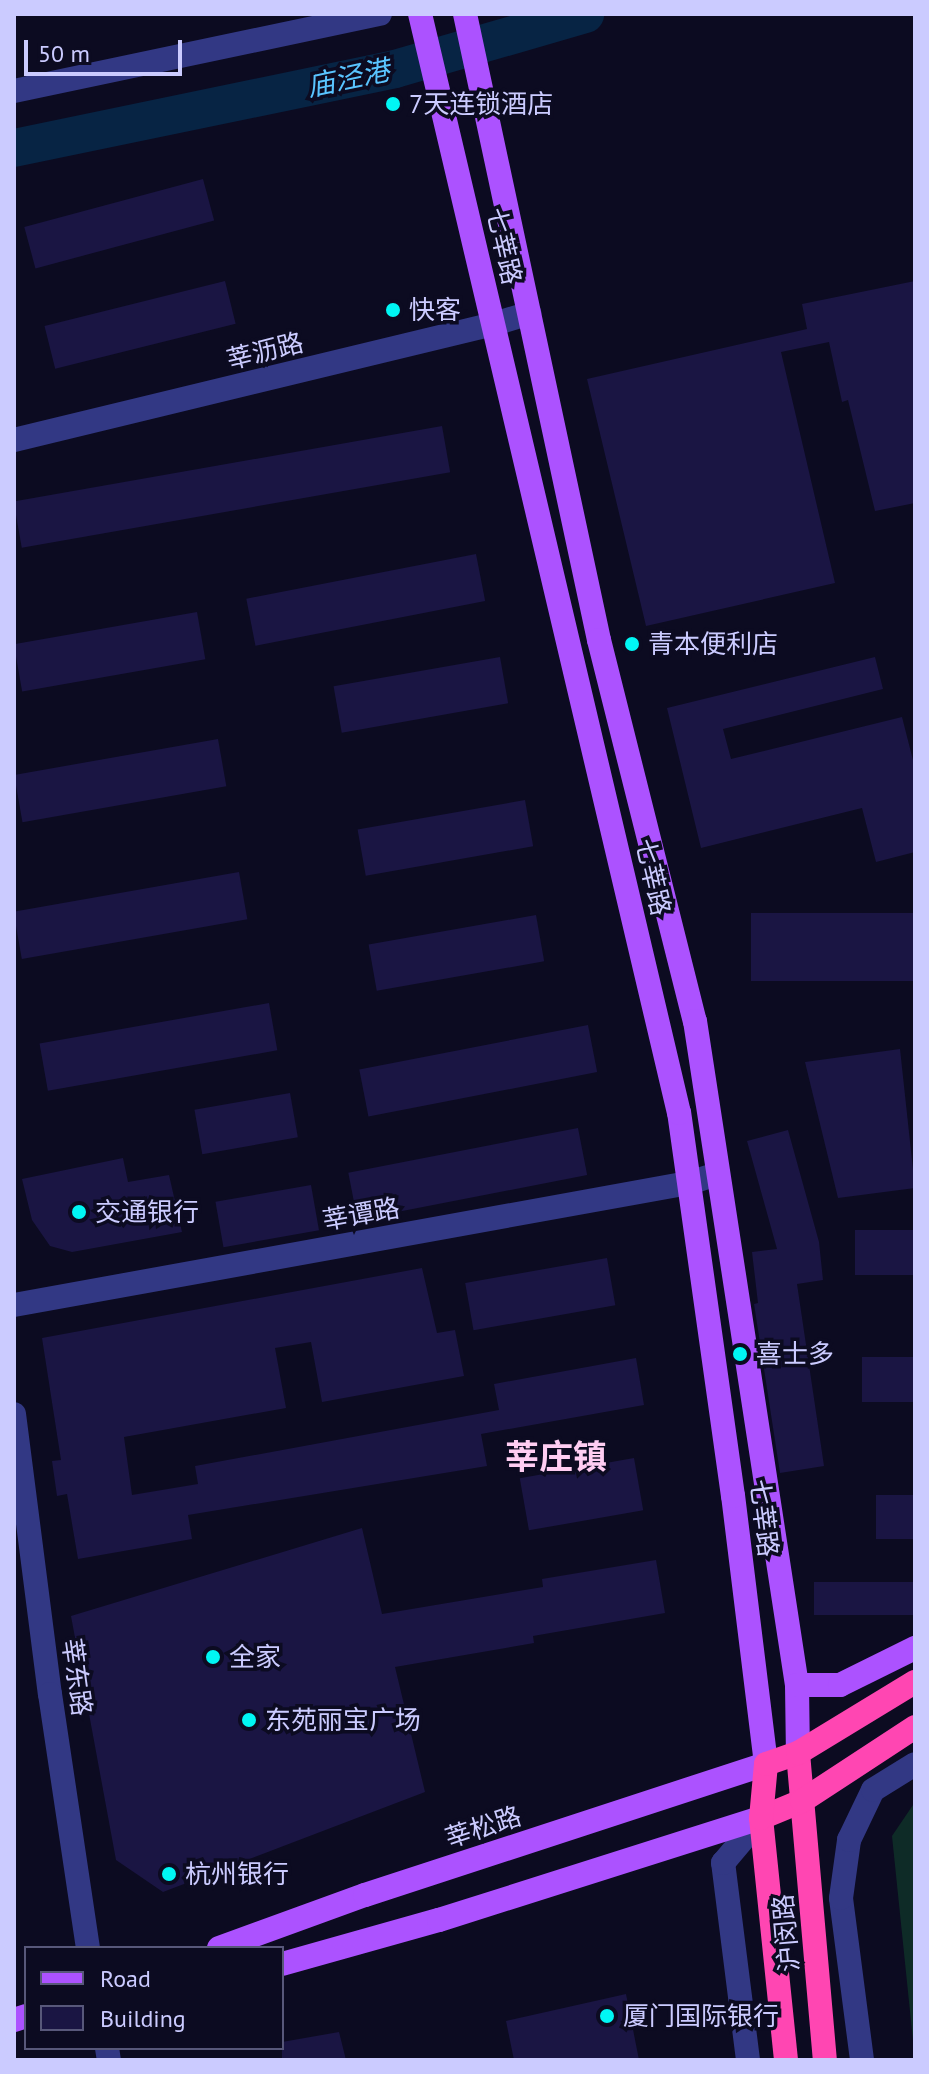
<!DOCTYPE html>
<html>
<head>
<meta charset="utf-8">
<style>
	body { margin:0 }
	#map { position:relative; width:929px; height:2074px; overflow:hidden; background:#0c0b21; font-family:"PT Sans","Noto Sans SC",sans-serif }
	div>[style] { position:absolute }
	.green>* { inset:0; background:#0e2b27 }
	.river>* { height:38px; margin:-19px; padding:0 19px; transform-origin:19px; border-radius:19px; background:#072444 }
	.building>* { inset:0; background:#1a1543; transform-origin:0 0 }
	.minor>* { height:24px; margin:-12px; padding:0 12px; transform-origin:12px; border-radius:12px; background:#323884 }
	.major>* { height:24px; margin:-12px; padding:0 12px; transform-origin:12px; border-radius:12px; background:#ac52ff }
	.highway>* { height:24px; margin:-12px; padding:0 12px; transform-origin:12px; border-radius:12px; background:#ff46b2 }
	.dots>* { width:22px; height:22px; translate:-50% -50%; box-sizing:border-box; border:4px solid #0c0b21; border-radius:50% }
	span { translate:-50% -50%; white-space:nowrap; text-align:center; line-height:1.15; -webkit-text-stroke:7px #0c0b21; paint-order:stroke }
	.poi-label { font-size:26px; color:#cbcbff }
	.left { translate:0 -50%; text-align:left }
	.street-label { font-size:26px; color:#cbcbff }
	.water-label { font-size:28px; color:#59c4ff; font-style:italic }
	.district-label { font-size:34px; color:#ffcdf2; font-weight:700 }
	.frame { position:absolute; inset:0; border:16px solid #cbcbff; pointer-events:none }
	.legend { position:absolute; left:24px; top:1946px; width:260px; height:104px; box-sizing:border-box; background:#0c0b21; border:2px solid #58587a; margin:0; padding:10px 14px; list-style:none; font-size:24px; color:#cbcbff }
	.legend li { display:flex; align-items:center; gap:16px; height:40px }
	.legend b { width:40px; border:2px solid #58587a }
	.scale { position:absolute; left:24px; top:40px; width:158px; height:36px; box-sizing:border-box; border:4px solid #cbcbff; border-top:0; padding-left:10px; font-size:24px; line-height:28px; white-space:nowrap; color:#cbcbff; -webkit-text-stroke:6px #0c0b21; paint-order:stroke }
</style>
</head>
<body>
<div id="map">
	<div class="green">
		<i style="clip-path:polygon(915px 1802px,915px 2060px,892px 1836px)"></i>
	</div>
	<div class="river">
		<i style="left:14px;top:148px;width:389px;rotate:-11.7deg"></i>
		<i style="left:395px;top:69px;width:198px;rotate:-16.1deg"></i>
	</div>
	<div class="building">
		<i style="left:203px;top:179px;width:43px;height:185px;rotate:75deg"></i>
		<i style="left:225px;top:281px;width:44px;height:186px;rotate:76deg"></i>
		<i style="clip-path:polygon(915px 281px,915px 503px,875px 511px,848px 400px,842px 402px,829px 342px,781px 352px,835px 583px,646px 626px,587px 379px,807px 329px,802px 304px)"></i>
		<i style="left:442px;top:426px;width:47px;height:435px;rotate:80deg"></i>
		<i style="left:476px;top:554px;width:48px;height:234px;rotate:79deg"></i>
		<i style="left:197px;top:612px;width:48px;height:186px;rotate:80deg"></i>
		<i style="left:500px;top:657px;width:47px;height:169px;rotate:80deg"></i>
		<i style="clip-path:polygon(875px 657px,883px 689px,723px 729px,731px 759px,902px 717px,915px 768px,915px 852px,876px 862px,862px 808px,701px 848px,667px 708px)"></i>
		<i style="left:218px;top:739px;width:48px;height:207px;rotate:80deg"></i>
		<i style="left:525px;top:800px;width:47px;height:170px;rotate:80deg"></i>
		<i style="left:239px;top:872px;width:48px;height:229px;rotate:80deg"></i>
		<i style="left:915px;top:913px;width:68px;height:164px;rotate:90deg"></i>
		<i style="left:536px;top:915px;width:47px;height:170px;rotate:80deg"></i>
		<i style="left:269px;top:1003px;width:48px;height:233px;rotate:80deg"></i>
		<i style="left:588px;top:1025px;width:48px;height:233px;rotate:79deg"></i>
		<i style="clip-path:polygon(900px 1049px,915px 1188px,838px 1198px,805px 1062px)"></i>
		<i style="left:290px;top:1093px;width:45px;height:97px;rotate:80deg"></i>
		<i style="left:578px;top:1128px;width:48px;height:234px;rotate:79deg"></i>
		<i style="clip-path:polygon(788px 1130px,819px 1242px,823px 1280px,797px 1284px,824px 1466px,780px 1473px,754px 1304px,758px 1303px,752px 1252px,777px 1249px,747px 1141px)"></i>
		<i style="clip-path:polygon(123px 1158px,128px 1182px,169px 1175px,182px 1232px,72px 1252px,50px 1246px,32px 1220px,22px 1179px)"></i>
		<i style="left:311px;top:1185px;width:46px;height:97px;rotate:80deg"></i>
		<i style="left:915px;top:1230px;width:45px;height:60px;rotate:90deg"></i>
		<i style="left:607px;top:1258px;width:48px;height:144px;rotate:80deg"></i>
		<i style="clip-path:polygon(422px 1268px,437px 1333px,455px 1330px,464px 1376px,322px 1402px,311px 1342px,275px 1348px,286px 1408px,124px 1437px,132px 1495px,198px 1484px,195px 1466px,499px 1410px,494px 1384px,636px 1358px,644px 1405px,481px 1434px,487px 1466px,188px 1515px,192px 1539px,78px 1559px,67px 1494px,57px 1496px,52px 1461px,61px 1460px,42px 1338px)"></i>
		<i style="left:915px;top:1357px;width:45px;height:53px;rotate:90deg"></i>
		<i style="left:634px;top:1458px;width:53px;height:116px;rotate:80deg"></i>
		<i style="left:915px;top:1495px;width:44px;height:39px;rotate:90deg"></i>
		<i style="clip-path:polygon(362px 1528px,382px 1614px,543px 1587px,542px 1579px,656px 1560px,665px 1613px,533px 1636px,534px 1643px,395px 1667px,425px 1792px,163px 1892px,116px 1860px,71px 1616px)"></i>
		<i style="left:915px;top:1582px;width:33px;height:101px;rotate:90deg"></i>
		<i style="clip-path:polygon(626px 1994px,639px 2060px,514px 2060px,506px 2021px)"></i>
		<i style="clip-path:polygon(339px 2032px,346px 2060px,282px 2060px,282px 2042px)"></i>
	</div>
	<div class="minor">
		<i style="left:14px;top:91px;width:374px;rotate:-11.9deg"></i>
		<i style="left:14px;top:440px;width:494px;rotate:-13.6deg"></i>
		<i style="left:494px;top:324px;width:37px;rotate:-17deg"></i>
		<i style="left:14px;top:1305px;width:686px;rotate:-10.25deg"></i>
		<i style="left:689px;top:1183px;width:29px;rotate:-18deg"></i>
		<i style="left:14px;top:1414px;width:282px;rotate:82.7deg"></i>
		<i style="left:50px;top:1694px;width:257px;rotate:81.5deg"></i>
		<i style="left:107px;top:2048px;width:12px;rotate:81deg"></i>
		<i style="left:748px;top:2060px;width:199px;rotate:-97.2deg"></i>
		<i style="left:723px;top:1863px;width:59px;rotate:-49.8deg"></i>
		<i style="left:862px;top:2060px;width:163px;rotate:-97.4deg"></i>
		<i style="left:841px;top:1898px;width:59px;rotate:-82.1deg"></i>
		<i style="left:849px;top:1840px;width:55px;rotate:-64.4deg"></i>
		<i style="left:873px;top:1790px;width:49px;rotate:-31.8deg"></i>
	</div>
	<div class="major">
		<i style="left:465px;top:14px;width:640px;rotate:77.92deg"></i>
		<i style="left:599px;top:640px;width:393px;rotate:75.9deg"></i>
		<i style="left:695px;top:1021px;width:672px;rotate:81.27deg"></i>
		<i style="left:797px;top:1685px;width:68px;rotate:89.2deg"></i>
		<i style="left:797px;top:1685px;width:43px"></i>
		<i style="left:840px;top:1685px;width:84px;rotate:-26.3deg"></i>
		<i style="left:219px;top:1948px;width:155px;rotate:-20deg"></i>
		<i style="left:365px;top:1895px;width:422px;rotate:-18.1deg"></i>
		<i style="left:766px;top:1764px;width:270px;rotate:-97deg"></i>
		<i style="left:733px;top:1496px;width:387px;rotate:-98deg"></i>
		<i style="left:679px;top:1113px;width:1129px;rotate:-103.26deg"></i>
		<i style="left:282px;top:1964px;width:163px;rotate:-15.7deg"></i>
		<i style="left:439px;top:1920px;width:338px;rotate:-17.6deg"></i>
		<i style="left:14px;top:2020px;width:13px;rotate:-18deg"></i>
	</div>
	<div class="highway">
		<i style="left:798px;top:1753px;width:308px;rotate:85deg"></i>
		<i style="left:761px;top:1818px;width:44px;rotate:-22.5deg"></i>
		<i style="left:802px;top:1801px;width:135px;rotate:-33.2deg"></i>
		<i style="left:786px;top:2060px;width:243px;rotate:-95.9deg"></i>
		<i style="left:761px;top:1818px;width:54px;rotate:-84.7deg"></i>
		<i style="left:766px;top:1764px;width:34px;rotate:-19deg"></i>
		<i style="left:798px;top:1753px;width:137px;rotate:-31.3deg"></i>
	</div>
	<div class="dots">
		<i style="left:393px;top:104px;background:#00f6f4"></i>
		<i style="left:393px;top:310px;background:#00f6f4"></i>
		<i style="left:632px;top:644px;background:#00f6f4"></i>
		<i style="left:79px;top:1212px;background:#00f6f4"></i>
		<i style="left:740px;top:1354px;background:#00f6f4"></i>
		<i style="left:213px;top:1657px;background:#00f6f4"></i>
		<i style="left:249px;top:1720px;background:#00f6f4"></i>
		<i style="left:169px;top:1874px;background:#00f6f4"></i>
		<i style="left:607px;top:2016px;background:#00f6f4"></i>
	</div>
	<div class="poi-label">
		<span class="left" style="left:409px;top:104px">7天连锁酒店</span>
		<span class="left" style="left:409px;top:310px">快客</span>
		<span class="left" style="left:648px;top:644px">青本便利店</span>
		<span class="left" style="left:95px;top:1212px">交通银行</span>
		<span class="left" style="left:756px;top:1354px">喜士多</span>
		<span class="left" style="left:229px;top:1657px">全家</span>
		<span class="left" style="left:265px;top:1720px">东苑丽宝广场</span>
		<span class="left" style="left:185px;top:1874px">杭州银行</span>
		<span class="left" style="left:623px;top:2016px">厦门国际银行</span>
	</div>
	<div class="street-label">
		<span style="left:504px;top:246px;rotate:77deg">七莘路</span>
		<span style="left:265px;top:351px;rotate:-14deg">莘沥路</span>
		<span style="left:653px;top:877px;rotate:77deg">七莘路</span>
		<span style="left:361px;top:1214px;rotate:-10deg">莘谭路</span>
		<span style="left:764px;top:1518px;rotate:83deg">七莘路</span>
		<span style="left:77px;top:1677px;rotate:82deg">莘东路</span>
		<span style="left:483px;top:1827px;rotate:-18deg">莘松路</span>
		<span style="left:786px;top:1933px;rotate:-95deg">沪闵路</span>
	</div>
	<div class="water-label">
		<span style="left:348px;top:78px;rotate:-12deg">庙泾港</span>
	</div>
	<div class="district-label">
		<span style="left:556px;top:1457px">莘庄镇</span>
	</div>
	<div class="frame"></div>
	<ul class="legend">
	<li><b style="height:10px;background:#ac52ff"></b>Road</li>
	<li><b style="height:22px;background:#1a1543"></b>Building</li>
	</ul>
	<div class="scale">50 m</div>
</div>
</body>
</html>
